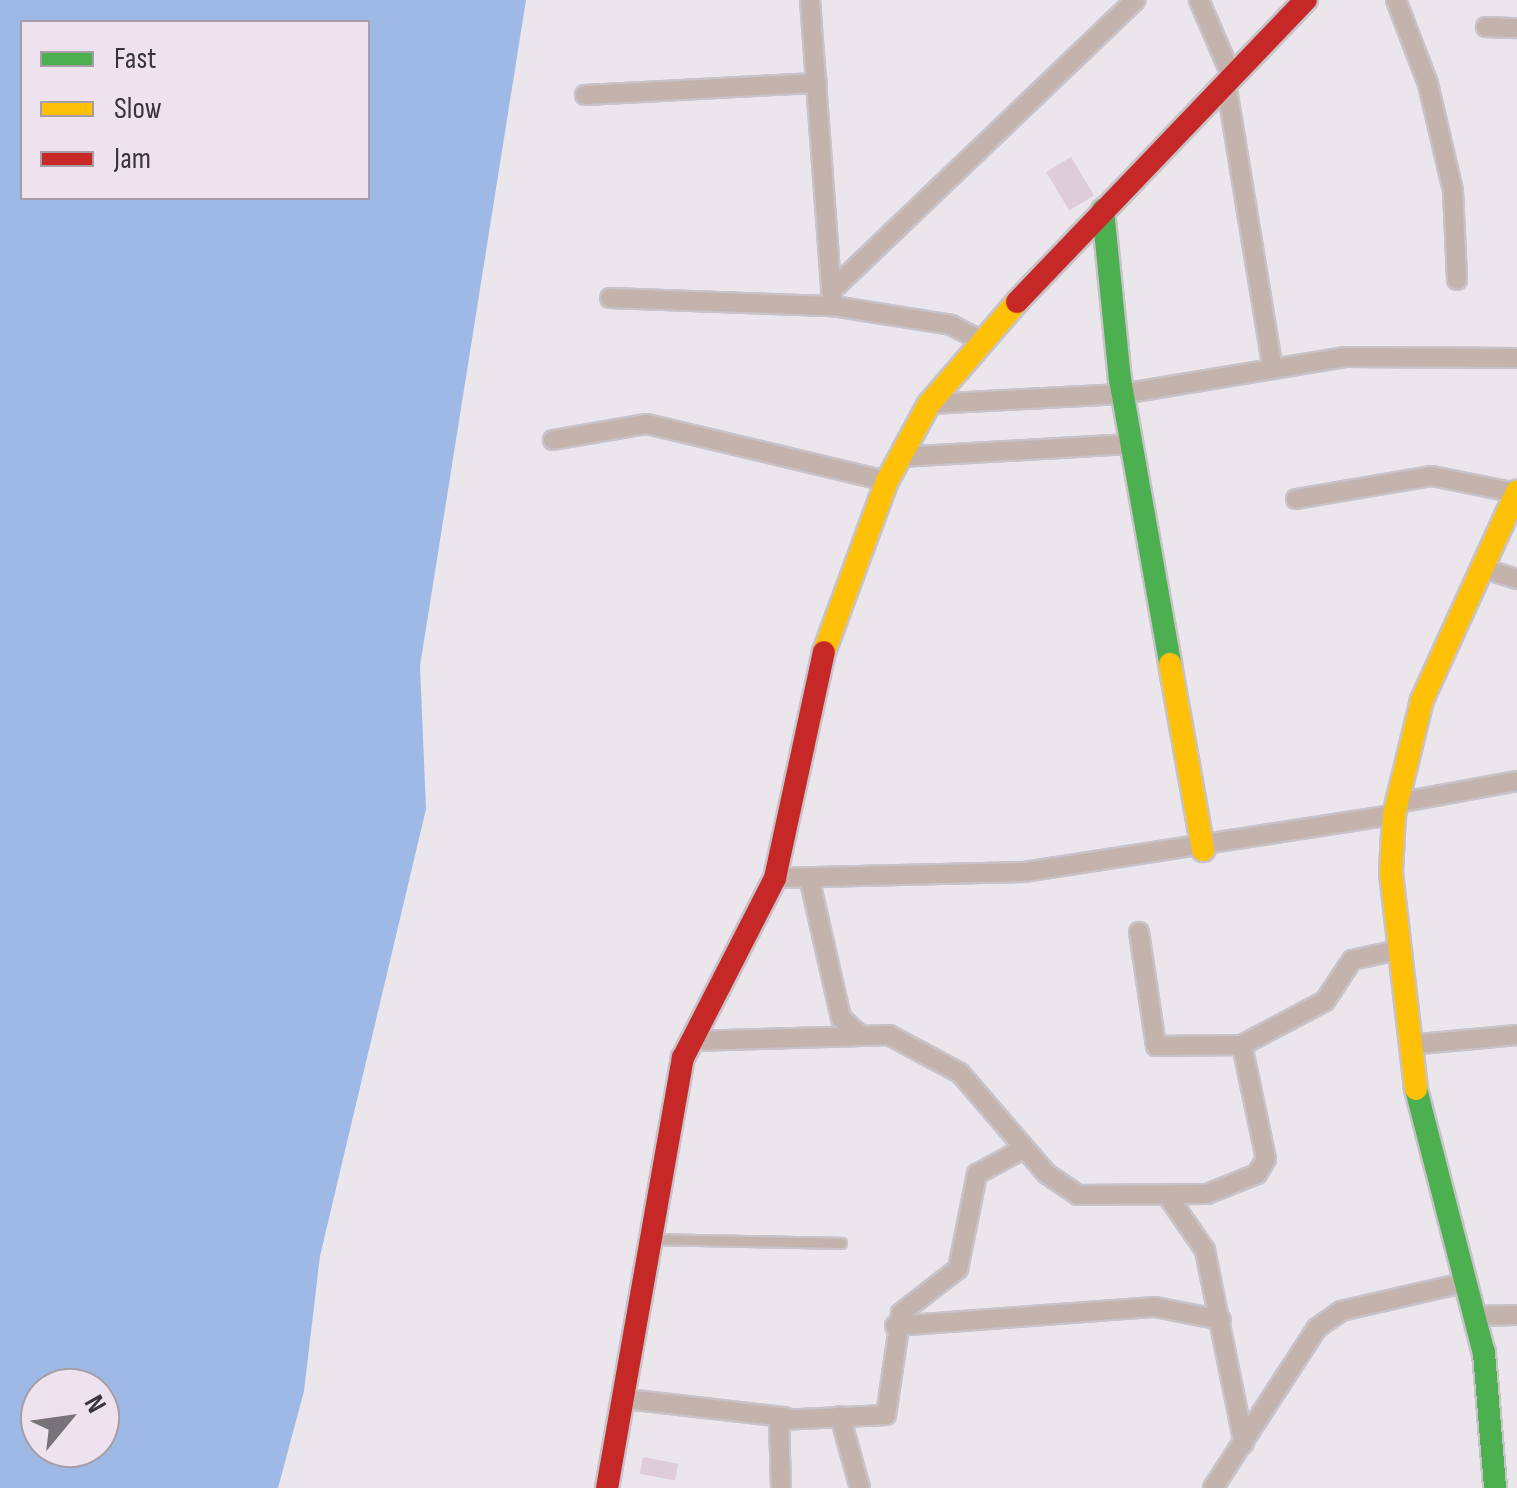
<!DOCTYPE html>
<html>
<head>
<meta charset="utf-8">
<style>
	body { margin:0 }
	#map { position:relative; width:1517px; height:1488px; overflow:hidden; background:#ebe5ec; font-family:"Sofia Sans Condensed",sans-serif }
	div>[style] { position:absolute }
	.water>* { inset:0; background:#9eb9e5 }
	.building>* { inset:0; background:#decdd9; transform-origin:0 0 }
	.roads { filter:drop-shadow(2px 0 #c7c3c8) drop-shadow(-2px 0 #c7c3c8) drop-shadow(0 2px #c7c3c8) drop-shadow(0 -2px #c7c3c8) }
	.lane>* { height:9px; margin:-4.5px; padding:0 4.5px; transform-origin:4.5px; border-radius:4.5px; background:#c4b2ad }
	.street>* { height:18px; margin:-9px; padding:0 9px; transform-origin:9px; border-radius:9px; background:#c4b2ad }
	.fast>* { height:22px; margin:-11px; padding:0 11px; transform-origin:11px; border-radius:11px; background:#4caf50 }
	.slow>* { height:22px; margin:-11px; padding:0 11px; transform-origin:11px; border-radius:11px; background:#ffc107 }
	.jam>* { height:22px; margin:-11px; padding:0 11px; transform-origin:11px; border-radius:11px; background:#c62828 }
	span { translate:-50% -50%; white-space:nowrap; text-align:center; line-height:1.15; -webkit-text-stroke:8px #eee2ef; paint-order:stroke }
	.legend { position:absolute; left:20px; top:20px; width:350px; height:180px; box-sizing:border-box; background:#eee2ef; border:2px solid #a69da7; margin:0; padding:12px 18px; list-style:none; font-size:30px; color:#39353a }
	.legend li { display:flex; align-items:center; gap:20px; height:50px }
	.legend b { width:50px; border:2px solid #a69da7 }
	.north { position:absolute; left:20px; top:1368px; width:100px; height:100px; box-sizing:border-box; background:#eee2ef; border:2px solid #a69da7; border-radius:50%; rotate:61deg; font-size:28px; font-weight:700; line-height:40px; text-align:center; color:#39353a }
	.north::after { content:''; display:block; margin:auto; width:35px; height:45px; background:#777378; clip-path:polygon(50% 0,100% 100%,50% 72%,0 100%) }
</style>
</head>
<body>
<div id="map">
	<div class="water">
		<i style="clip-path:polygon(evenodd,0 0,526px 0,420px 666px,426px 809px,320px 1256px,304px 1391px,278px 1488px,0 1488px,0 0,22px 22px,368px 22px,368px 198px,22px 198px,22px 22px,0 0,40px 1388px,100px 1388px,100px 1448px,40px 1448px,40px 1388px)"></i>
	</div>
	<div class="building">
		<i style="left:1071px;top:157px;width:45px;height:29px;rotate:59deg"></i>
		<i style="left:643px;top:1457px;width:36px;height:17px;rotate:11deg"></i>
	</div>
	<div class="roads">
		<div class="lane">
			<i style="left:652px;top:1239px;width:189px;rotate:1.2deg"></i>
		</div>
		<div class="street">
			<i style="left:810px;top:0;width:300px;rotate:85.8deg"></i>
			<i style="left:1199px;top:0;width:84px;rotate:66.8deg"></i>
			<i style="left:1396px;top:0;width:90px;rotate:69.1deg"></i>
			<i style="left:1428px;top:84px;width:110px;rotate:76.8deg"></i>
			<i style="left:1453px;top:191px;width:89px;rotate:87.4deg"></i>
			<i style="left:1486px;top:27px;width:31px;rotate:2deg"></i>
			<i style="left:1226px;top:83px;width:285px;rotate:80.7deg"></i>
			<i style="left:585px;top:95px;width:232px;rotate:-3deg"></i>
			<i style="left:831px;top:291px;width:421px;rotate:-43.7deg"></i>
			<i style="left:610px;top:298px;width:223px;rotate:2.1deg"></i>
			<i style="left:833px;top:306px;width:120px;rotate:9.1deg"></i>
			<i style="left:951px;top:325px;width:34px;rotate:27deg"></i>
			<i style="left:929px;top:404px;width:193px;rotate:-3deg"></i>
			<i style="left:1122px;top:394px;width:227px;rotate:-9.4deg"></i>
			<i style="left:1346px;top:357px;width:171px;rotate:0.3deg"></i>
			<i style="left:553px;top:440px;width:95px;rotate:-9.7deg"></i>
			<i style="left:647px;top:424px;width:247px;rotate:13.4deg"></i>
			<i style="left:900px;top:457px;width:231px;rotate:-3.2deg"></i>
			<i style="left:1296px;top:499px;width:138px;rotate:-9.6deg"></i>
			<i style="left:1432px;top:476px;width:86px;rotate:11.4deg"></i>
			<i style="left:1481px;top:568px;width:38px;rotate:17deg"></i>
			<i style="left:1397px;top:803px;width:122px;rotate:-10.4deg"></i>
			<i style="left:809px;top:877px;width:145px;rotate:77.2deg"></i>
			<i style="left:841px;top:1018px;width:27px;rotate:42deg"></i>
			<i style="left:861px;top:1036px;width:28px;rotate:-2deg"></i>
			<i style="left:889px;top:1035px;width:81px;rotate:28.2deg"></i>
			<i style="left:960px;top:1073px;width:133px;rotate:49.3deg"></i>
			<i style="left:1047px;top:1174px;width:37px;rotate:34deg"></i>
			<i style="left:1078px;top:1195px;width:129px;rotate:-0.4deg"></i>
			<i style="left:1207px;top:1194px;width:54px;rotate:-21.8deg"></i>
			<i style="left:1257px;top:1174px;width:17px;rotate:-59deg"></i>
			<i style="left:1266px;top:1159px;width:116px;rotate:-101.9deg"></i>
			<i style="left:1242px;top:1045px;width:94px;rotate:-27.9deg"></i>
			<i style="left:1325px;top:1001px;width:49px;rotate:-56.6deg"></i>
			<i style="left:1352px;top:960px;width:47px;rotate:-12.3deg"></i>
			<i style="left:775px;top:878px;width:249px;rotate:-1.4deg"></i>
			<i style="left:1024px;top:872px;width:374px;rotate:-8.8deg"></i>
			<i style="left:1139px;top:932px;width:115px;rotate:81.5deg"></i>
			<i style="left:1156px;top:1046px;width:86px;rotate:-0.7deg"></i>
			<i style="left:692px;top:1041px;width:169px;rotate:-1.7deg"></i>
			<i style="left:1409px;top:1045px;width:108px;rotate:-5.3deg"></i>
			<i style="left:1169px;top:1198px;width:63px;rotate:55.3deg"></i>
			<i style="left:1205px;top:1250px;width:197px;rotate:78.6deg"></i>
			<i style="left:1473px;top:1316px;width:44px;rotate:-1.3deg"></i>
			<i style="left:895px;top:1326px;width:261px;rotate:-4.2deg"></i>
			<i style="left:1155px;top:1307px;width:67px;rotate:11.1deg"></i>
			<i style="left:626px;top:1399px;width:160px;rotate:6.5deg"></i>
			<i style="left:840px;top:1416px;width:75px;rotate:74.5deg"></i>
			<i style="left:781px;top:1488px;width:68px;rotate:-91.7deg"></i>
			<i style="left:779px;top:1420px;width:107px;rotate:-2.7deg"></i>
			<i style="left:886px;top:1415px;width:103px;rotate:-81.6deg"></i>
			<i style="left:901px;top:1313px;width:72px;rotate:-37.7deg"></i>
			<i style="left:958px;top:1269px;width:97px;rotate:-78.7deg"></i>
			<i style="left:977px;top:1174px;width:52px;rotate:-28.5deg"></i>
			<i style="left:1213px;top:1488px;width:191px;rotate:-57deg"></i>
			<i style="left:1317px;top:1328px;width:29px;rotate:-35deg"></i>
			<i style="left:1341px;top:1311px;width:125px;rotate:-12.9deg"></i>
		</div>
		<div class="fast">
			<i style="left:1103px;top:210px;width:170px;rotate:84.3deg"></i>
			<i style="left:1120px;top:379px;width:289px;rotate:80deg"></i>
			<i style="left:1416px;top:1089px;width:273px;rotate:75.6deg"></i>
			<i style="left:1484px;top:1353px;width:135px;rotate:85.3deg"></i>
		</div>
		<div class="slow">
			<i style="left:824px;top:652px;width:182px;rotate:-69.8deg"></i>
			<i style="left:887px;top:481px;width:88px;rotate:-61.4deg"></i>
			<i style="left:929px;top:404px;width:135px;rotate:-49.2deg"></i>
			<i style="left:1170px;top:664px;width:189px;rotate:79.9deg"></i>
			<i style="left:1416px;top:1089px;width:218px;rotate:-96.6deg"></i>
			<i style="left:1391px;top:872px;width:57px;rotate:-87deg"></i>
			<i style="left:1394px;top:815px;width:118px;rotate:-76.3deg"></i>
			<i style="left:1422px;top:700px;width:229px;rotate:-65.5deg"></i>
		</div>
		<div class="jam">
			<i style="left:1017px;top:302px;width:418px;rotate:-46.3deg"></i>
			<i style="left:607px;top:1488px;width:437px;rotate:-80deg"></i>
			<i style="left:683px;top:1058px;width:202px;rotate:-62.9deg"></i>
			<i style="left:775px;top:878px;width:231px;rotate:-77.8deg"></i>
		</div>
	</div>
	<ul class="legend">
	<li><b style="height:12px;background:#4caf50"></b>Fast</li>
	<li><b style="height:12px;background:#ffc107"></b>Slow</li>
	<li><b style="height:12px;background:#c62828"></b>Jam</li>
	</ul>
	<div class="north">N</div>
</div>
</body>
</html>
